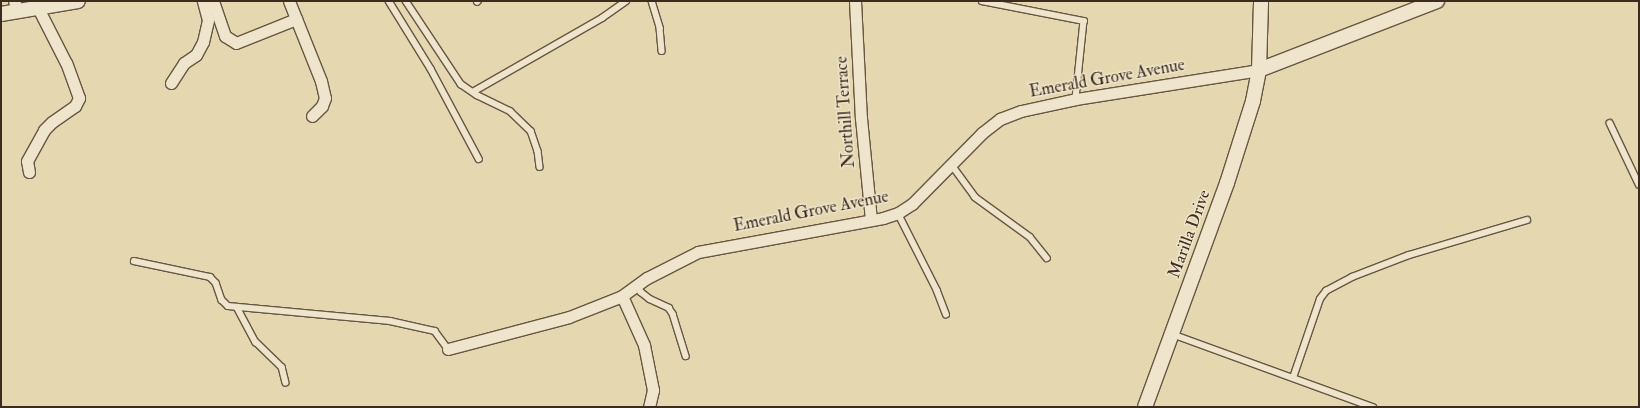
<!DOCTYPE html>
<html>
<head>
<meta charset="utf-8">
<style>
	body { margin:0 }
	#map { position:relative; width:1640px; height:408px; overflow:hidden; background:#e5d7b0; font-family:"IM FELL Double Pica",serif }
	div>[style] { position:absolute }
	.roads { filter:drop-shadow(1px 0 #675642) drop-shadow(-1px 0 #675642) drop-shadow(0 1px #675642) drop-shadow(0 -1px #675642) }
	.service>* { height:5.5px; margin:-2.75px; padding:0 2.75px; transform-origin:2.75px; border-radius:2.75px; background:#eee5cc }
	.minor>* { height:11px; margin:-5.5px; padding:0 5.5px; transform-origin:5.5px; border-radius:5.5px; background:#eee5cc }
	.tertiary>* { height:14px; margin:-7px; padding:0 7px; transform-origin:7px; border-radius:7px; background:#eee5cc }
	span { translate:-50% -50%; white-space:nowrap; text-align:center; line-height:1.15; -webkit-text-stroke:3px #eee5cc; paint-order:stroke }
	.street-label { font-size:17px; color:#3d2b1d }
	.frame { position:absolute; inset:0; border:2px solid #3d2b1d; pointer-events:none }
</style>
</head>
<body>
<div id="map">
	<div class="roads">
		<div class="service">
			<i style="left:389px;top:1px;width:80px;rotate:58.3deg"></i>
			<i style="left:431px;top:69px;width:102px;rotate:61.9deg"></i>
			<i style="left:406px;top:1px;width:100px;rotate:56.5deg"></i>
			<i style="left:461px;top:84px;width:19px;rotate:35deg"></i>
			<i style="left:477px;top:95px;width:37px;rotate:26deg"></i>
			<i style="left:510px;top:111px;width:29px;rotate:44deg"></i>
			<i style="left:531px;top:131px;width:21px;rotate:71deg"></i>
			<i style="left:538px;top:151px;width:16px;rotate:83deg"></i>
			<i style="left:652px;top:1px;width:28px;rotate:73deg"></i>
			<i style="left:660px;top:28px;width:23px;rotate:85deg"></i>
			<i style="left:982px;top:1px;width:104px;rotate:11.1deg"></i>
			<i style="left:1084px;top:21px;width:78px;rotate:95.9deg"></i>
			<i style="left:477px;top:2px;width:1px;rotate:-45deg"></i>
			<i style="left:473px;top:92px;width:149px;rotate:-29.8deg"></i>
			<i style="left:602px;top:18px;width:29px;rotate:-35deg"></i>
			<i style="left:1610px;top:123px;width:68px;rotate:64.6deg"></i>
			<i style="left:952px;top:165px;width:39px;rotate:54deg"></i>
			<i style="left:975px;top:197px;width:68px;rotate:36deg"></i>
			<i style="left:1030px;top:237px;width:27px;rotate:51deg"></i>
			<i style="left:898px;top:213px;width:86px;rotate:63.1deg"></i>
			<i style="left:937px;top:290px;width:26px;rotate:69deg"></i>
			<i style="left:134px;top:261px;width:78px;rotate:11.9deg"></i>
			<i style="left:210px;top:277px;width:8px;rotate:45deg"></i>
			<i style="left:216px;top:283px;width:18px;rotate:71deg"></i>
			<i style="left:222px;top:300px;width:8px;rotate:45deg"></i>
			<i style="left:228px;top:306px;width:163px;rotate:5.3deg"></i>
			<i style="left:390px;top:321px;width:46px;rotate:12.5deg"></i>
			<i style="left:435px;top:331px;width:22px;rotate:54deg"></i>
			<i style="left:637px;top:285px;width:8px;rotate:60deg"></i>
			<i style="left:641px;top:292px;width:11px;rotate:38deg"></i>
			<i style="left:650px;top:299px;width:21px;rotate:25deg"></i>
			<i style="left:669px;top:308px;width:7px;rotate:56deg"></i>
			<i style="left:673px;top:314px;width:44px;rotate:72.8deg"></i>
			<i style="left:237px;top:307px;width:40px;rotate:62deg"></i>
			<i style="left:256px;top:342px;width:36px;rotate:44deg"></i>
			<i style="left:282px;top:367px;width:16px;rotate:76deg"></i>
			<i style="left:1172px;top:334px;width:214px;rotate:20deg"></i>
			<i style="left:1293px;top:378px;width:83px;rotate:-71.1deg"></i>
			<i style="left:1320px;top:299px;width:10px;rotate:-53deg"></i>
			<i style="left:1326px;top:291px;width:30px;rotate:-28deg"></i>
			<i style="left:1352px;top:277px;width:61px;rotate:-21.1deg"></i>
			<i style="left:1409px;top:255px;width:123px;rotate:-16.5deg"></i>
		</div>
		<div class="minor">
			<i style="left:14px;top:1px;width:11px;rotate:68deg"></i>
			<i style="left:213px;top:1px;width:37px;rotate:71deg"></i>
			<i style="left:225px;top:36px;width:13px;rotate:32deg"></i>
			<i style="left:236px;top:43px;width:65px;rotate:-21.8deg"></i>
			<i style="left:289px;top:1px;width:86px;rotate:68.2deg"></i>
			<i style="left:321px;top:81px;width:17px;rotate:77deg"></i>
			<i style="left:325px;top:98px;width:9px;rotate:111deg"></i>
			<i style="left:322px;top:106px;width:14px;rotate:135deg"></i>
			<i style="left:855px;top:1px;width:117px;rotate:87.1deg"></i>
			<i style="left:861px;top:118px;width:102px;rotate:84.4deg"></i>
			<i style="left:171px;top:83px;width:24px;rotate:-57deg"></i>
			<i style="left:184px;top:63px;width:14px;rotate:-34deg"></i>
			<i style="left:196px;top:55px;width:15px;rotate:-62deg"></i>
			<i style="left:203px;top:42px;width:23px;rotate:-77deg"></i>
			<i style="left:208px;top:20px;width:20px;rotate:-105deg"></i>
			<i style="left:29px;top:172px;width:11px;rotate:-100deg"></i>
			<i style="left:27px;top:161px;width:35px;rotate:-61deg"></i>
			<i style="left:44px;top:130px;width:11px;rotate:-45deg"></i>
			<i style="left:52px;top:122px;width:28px;rotate:-35deg"></i>
			<i style="left:75px;top:106px;width:9px;rotate:-63deg"></i>
			<i style="left:79px;top:98px;width:37px;rotate:-110deg"></i>
			<i style="left:66px;top:63px;width:62px;rotate:-117deg"></i>
			<i style="left:622px;top:296px;width:54px;rotate:65.8deg"></i>
			<i style="left:644px;top:345px;width:46px;rotate:78.7deg"></i>
			<i style="left:653px;top:390px;width:17px;rotate:103deg"></i>
			<i style="left:448px;top:349px;width:125px;rotate:-14.8deg"></i>
			<i style="left:569px;top:317px;width:57px;rotate:-21.6deg"></i>
			<i style="left:622px;top:296px;width:31px;rotate:-36deg"></i>
			<i style="left:647px;top:278px;width:57px;rotate:-27deg"></i>
			<i style="left:698px;top:252px;width:188px;rotate:-10.4deg"></i>
			<i style="left:883px;top:218px;width:16px;rotate:-18deg"></i>
			<i style="left:898px;top:213px;width:17px;rotate:-33deg"></i>
			<i style="left:912px;top:204px;width:100px;rotate:-45.4deg"></i>
			<i style="left:982px;top:133px;width:23px;rotate:-38deg"></i>
			<i style="left:1000px;top:119px;width:22px;rotate:-21deg"></i>
			<i style="left:1021px;top:111px;width:56px;rotate:-12.3deg"></i>
			<i style="left:1076px;top:99px;width:185px;rotate:-9deg"></i>
		</div>
		<div class="tertiary">
			<i style="left:1px;top:14px;width:78px;rotate:-9.6deg"></i>
			<i style="left:1259px;top:70px;width:191px;rotate:-21.2deg"></i>
			<i style="left:1145px;top:407px;width:239px;rotate:-69.9deg"></i>
			<i style="left:1227px;top:183px;width:86px;rotate:-72.4deg"></i>
			<i style="left:1253px;top:101px;width:32px;rotate:-79deg"></i>
			<i style="left:1259px;top:70px;width:69px;rotate:-88.3deg"></i>
		</div>
	</div>
	<div class="street-label">
		<span style="left:1107px;top:78px;rotate:-10deg">Emerald Grove Avenue</span>
		<span style="left:845px;top:112px;rotate:-94deg">Northill Terrace</span>
		<span style="left:811px;top:211px;rotate:-11deg">Emerald Grove Avenue</span>
		<span style="left:1189px;top:234px;rotate:-70deg">Marilla Drive</span>
	</div>
	<div class="frame"></div>
</div>
</body>
</html>
